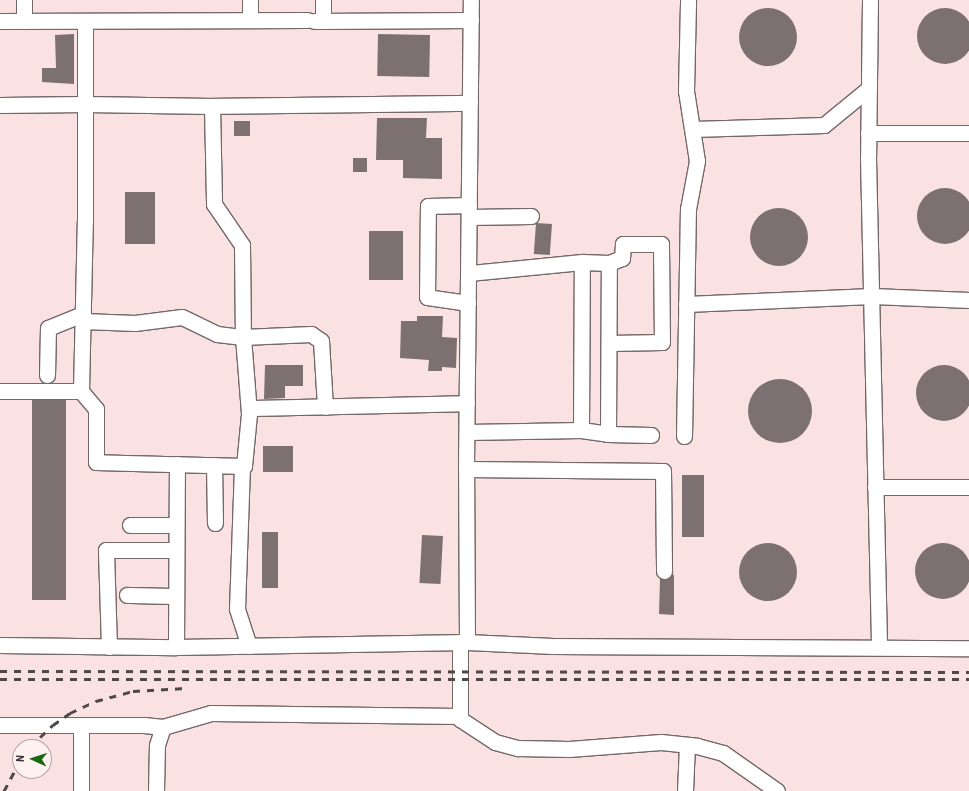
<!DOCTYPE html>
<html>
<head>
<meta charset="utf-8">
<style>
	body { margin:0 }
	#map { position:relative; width:969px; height:791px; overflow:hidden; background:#fff0f1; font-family:"Roboto Condensed",sans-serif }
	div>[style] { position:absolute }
	.built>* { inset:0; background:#fae2e3 }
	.building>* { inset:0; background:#7c7070; transform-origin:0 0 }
	.round { border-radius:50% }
	.roads { filter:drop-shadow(1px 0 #746869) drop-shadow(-1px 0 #746869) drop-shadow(0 1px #746869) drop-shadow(0 -1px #746869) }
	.minor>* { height:15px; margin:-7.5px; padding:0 7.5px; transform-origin:7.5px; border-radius:7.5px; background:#fff }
	.rail>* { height:3px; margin-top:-1.5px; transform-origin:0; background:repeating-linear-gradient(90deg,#4e4848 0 7px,transparent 0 14px) }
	span { translate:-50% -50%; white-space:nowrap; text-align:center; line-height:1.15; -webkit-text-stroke:4px #fff0f1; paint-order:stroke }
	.north { position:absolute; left:12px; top:739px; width:40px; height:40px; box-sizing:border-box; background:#fff0f1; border:1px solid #b0a5a5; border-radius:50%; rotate:273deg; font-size:11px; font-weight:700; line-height:16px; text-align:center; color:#393434 }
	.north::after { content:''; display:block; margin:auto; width:14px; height:18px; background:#166a0f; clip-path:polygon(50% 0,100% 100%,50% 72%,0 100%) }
</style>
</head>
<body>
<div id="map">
	<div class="built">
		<i style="clip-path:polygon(evenodd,0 0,969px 0,969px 791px,0 791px,0 0,20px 747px,44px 747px,44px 771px,20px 771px,20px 747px)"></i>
	</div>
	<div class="building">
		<i class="round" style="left:917px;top:8px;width:56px;height:56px"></i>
		<i class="round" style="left:739px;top:8px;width:58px;height:58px"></i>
		<i style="clip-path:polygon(74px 34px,74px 84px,42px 82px,42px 68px,56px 68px,55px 35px)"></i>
		<i style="left:378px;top:34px;width:52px;height:42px;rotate:1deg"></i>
		<i style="clip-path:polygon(377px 118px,427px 118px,426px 138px,442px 138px,442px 179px,403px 178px,403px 160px,376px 160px)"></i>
		<i style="left:234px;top:121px;width:16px;height:15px"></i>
		<i style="left:353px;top:158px;width:14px;height:14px"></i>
		<i class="round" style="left:917px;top:188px;width:56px;height:56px"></i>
		<i style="left:125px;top:192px;width:30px;height:52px"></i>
		<i class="round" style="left:750px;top:208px;width:58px;height:58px"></i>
		<i style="left:536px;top:223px;width:16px;height:31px;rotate:4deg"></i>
		<i style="left:369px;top:231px;width:34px;height:49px"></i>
		<i style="clip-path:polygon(417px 316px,443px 316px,442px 337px,457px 338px,456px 368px,442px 367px,442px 371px,428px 371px,429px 360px,400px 358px,401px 321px,417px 321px)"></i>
		<i style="clip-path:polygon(265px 365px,303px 365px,303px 386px,285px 386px,285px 398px,264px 399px)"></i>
		<i class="round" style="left:916px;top:365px;width:56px;height:56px"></i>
		<i class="round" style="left:748px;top:379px;width:64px;height:64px"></i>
		<i style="left:32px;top:400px;width:34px;height:200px"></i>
		<i style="left:263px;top:446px;width:30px;height:26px"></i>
		<i style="left:682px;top:475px;width:22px;height:62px"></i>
		<i style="left:262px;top:532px;width:16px;height:56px"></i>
		<i style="left:422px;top:535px;width:21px;height:48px;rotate:3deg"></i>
		<i class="round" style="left:915px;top:543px;width:56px;height:56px"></i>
		<i class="round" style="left:739px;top:543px;width:58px;height:58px"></i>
		<i style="clip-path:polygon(672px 575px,674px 575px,674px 615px,659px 614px,660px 579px,668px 579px)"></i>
	</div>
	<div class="roads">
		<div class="minor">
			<i style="left:323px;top:0;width:21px;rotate:90deg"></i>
			<i style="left:870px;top:0;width:158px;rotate:90.7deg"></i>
			<i style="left:868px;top:158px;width:489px;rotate:88.7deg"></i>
			<i style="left:250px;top:20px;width:20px;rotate:-90deg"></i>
			<i style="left:0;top:21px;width:307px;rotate:-0.2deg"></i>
			<i style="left:24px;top:21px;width:21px;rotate:-90deg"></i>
			<i style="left:314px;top:21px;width:157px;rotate:-0.4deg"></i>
			<i style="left:0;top:105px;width:85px;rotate:-0.7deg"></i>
			<i style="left:85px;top:104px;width:127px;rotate:0.9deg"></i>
			<i style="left:212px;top:106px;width:98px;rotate:88.8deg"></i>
			<i style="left:214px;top:204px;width:50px;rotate:55.7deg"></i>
			<i style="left:242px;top:245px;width:92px;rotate:89.4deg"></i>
			<i style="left:243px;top:337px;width:77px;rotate:85.5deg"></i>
			<i style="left:249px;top:414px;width:52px;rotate:95.5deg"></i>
			<i style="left:244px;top:466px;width:148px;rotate:-178.5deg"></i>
			<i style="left:96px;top:462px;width:53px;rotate:-90deg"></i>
			<i style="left:96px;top:409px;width:23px;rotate:-130deg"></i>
			<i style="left:81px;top:391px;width:170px;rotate:-88.7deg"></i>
			<i style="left:85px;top:221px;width:200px;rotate:-90deg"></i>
			<i style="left:212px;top:106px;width:258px;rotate:-0.7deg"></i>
			<i style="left:693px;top:129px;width:131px;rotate:-1.7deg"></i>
			<i style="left:824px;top:125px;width:58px;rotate:-39.4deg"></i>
			<i style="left:868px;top:133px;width:101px"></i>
			<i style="left:469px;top:217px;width:62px;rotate:-0.9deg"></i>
			<i style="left:468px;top:303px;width:41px;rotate:-171.7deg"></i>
			<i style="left:427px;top:297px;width:91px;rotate:-89.4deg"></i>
			<i style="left:428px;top:206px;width:41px;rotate:-1.4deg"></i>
			<i style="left:686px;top:304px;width:186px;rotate:-2.5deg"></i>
			<i style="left:872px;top:296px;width:97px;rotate:2.4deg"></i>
			<i style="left:83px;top:321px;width:52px;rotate:2.2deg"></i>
			<i style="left:135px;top:323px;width:47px;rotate:-7.3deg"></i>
			<i style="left:182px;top:317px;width:39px;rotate:26deg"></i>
			<i style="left:217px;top:334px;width:26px;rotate:7deg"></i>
			<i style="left:243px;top:337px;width:68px;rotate:-2.5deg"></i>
			<i style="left:311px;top:334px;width:12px;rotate:35deg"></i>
			<i style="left:321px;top:341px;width:66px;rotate:86.5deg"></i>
			<i style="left:609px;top:343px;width:53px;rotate:-1.1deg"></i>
			<i style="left:662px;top:342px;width:98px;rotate:-90.6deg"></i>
			<i style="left:661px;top:244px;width:38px;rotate:180deg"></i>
			<i style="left:623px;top:244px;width:14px;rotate:94deg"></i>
			<i style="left:622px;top:258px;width:14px;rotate:159deg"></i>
			<i style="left:47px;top:375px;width:47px;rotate:-88.8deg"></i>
			<i style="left:48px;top:328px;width:38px;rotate:-22deg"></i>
			<i style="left:0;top:391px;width:81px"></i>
			<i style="left:249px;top:408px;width:218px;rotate:-1.3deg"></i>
			<i style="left:581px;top:430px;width:27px;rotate:8deg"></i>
			<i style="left:608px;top:434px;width:171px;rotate:-89.7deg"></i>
			<i style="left:609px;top:263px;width:27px;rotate:-178deg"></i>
			<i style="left:467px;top:432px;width:114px;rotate:-1deg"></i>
			<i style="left:581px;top:430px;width:168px;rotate:-89.7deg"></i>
			<i style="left:582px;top:262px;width:114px;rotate:174.4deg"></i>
			<i style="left:608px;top:434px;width:43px;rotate:1.3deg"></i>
			<i style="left:684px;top:436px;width:227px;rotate:-89deg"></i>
			<i style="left:688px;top:209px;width:49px;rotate:-79.4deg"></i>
			<i style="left:697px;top:161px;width:71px;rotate:-98.9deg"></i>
			<i style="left:686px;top:91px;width:91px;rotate:-88.7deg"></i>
			<i style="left:214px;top:465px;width:58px;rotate:89deg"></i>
			<i style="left:242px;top:466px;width:143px;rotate:92deg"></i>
			<i style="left:237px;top:609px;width:39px;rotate:72deg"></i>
			<i style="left:466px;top:469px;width:197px;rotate:0.6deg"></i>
			<i style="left:663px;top:471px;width:100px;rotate:89.4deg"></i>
			<i style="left:875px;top:487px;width:94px"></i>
			<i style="left:130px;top:525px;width:46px"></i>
			<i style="left:127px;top:595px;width:49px;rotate:1.2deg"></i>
			<i style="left:460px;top:642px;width:77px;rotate:90deg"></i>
			<i style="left:460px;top:719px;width:42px;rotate:33.3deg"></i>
			<i style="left:495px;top:742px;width:24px;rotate:15deg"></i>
			<i style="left:518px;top:748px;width:51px;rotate:1.1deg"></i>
			<i style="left:569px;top:749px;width:92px;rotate:-4.4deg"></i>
			<i style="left:661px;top:742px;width:36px;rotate:6deg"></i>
			<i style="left:697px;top:746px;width:27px;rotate:15deg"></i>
			<i style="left:723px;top:753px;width:66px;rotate:35.1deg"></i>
			<i style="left:467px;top:642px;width:86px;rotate:2.7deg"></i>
			<i style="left:553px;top:646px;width:416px;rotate:0.3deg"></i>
			<i style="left:0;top:645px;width:176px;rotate:0.7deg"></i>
			<i style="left:176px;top:647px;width:291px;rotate:-1deg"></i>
			<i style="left:467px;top:642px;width:176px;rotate:-90.3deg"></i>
			<i style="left:466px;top:466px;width:466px;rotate:-89.4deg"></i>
			<i style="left:109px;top:647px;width:97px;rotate:-91.8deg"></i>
			<i style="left:106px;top:550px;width:70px"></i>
			<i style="left:176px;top:647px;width:183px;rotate:-89.7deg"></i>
			<i style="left:0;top:725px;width:144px"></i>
			<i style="left:144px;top:725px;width:19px;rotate:6deg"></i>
			<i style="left:163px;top:727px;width:50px;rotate:-16.3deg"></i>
			<i style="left:211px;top:713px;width:249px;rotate:0.7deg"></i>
			<i style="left:81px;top:791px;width:66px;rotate:-90deg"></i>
			<i style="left:156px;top:791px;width:46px;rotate:-88.8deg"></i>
			<i style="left:157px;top:745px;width:19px;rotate:-72deg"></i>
			<i style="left:685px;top:791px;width:46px;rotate:-87.5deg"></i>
		</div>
	</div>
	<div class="rail">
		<i style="left:0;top:671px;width:969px;rotate:0.06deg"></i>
		<i style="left:0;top:679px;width:969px"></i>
		<i style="left:30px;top:747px;width:32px;rotate:-44deg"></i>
		<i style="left:53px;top:725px;width:21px;rotate:-35deg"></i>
		<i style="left:70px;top:713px;width:29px;rotate:-25deg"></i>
		<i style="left:96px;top:701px;width:38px;rotate:-15deg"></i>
		<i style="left:133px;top:691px;width:53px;rotate:-3.2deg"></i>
		<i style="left:4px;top:791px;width:34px;rotate:-62deg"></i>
	</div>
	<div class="north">N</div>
</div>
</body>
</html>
